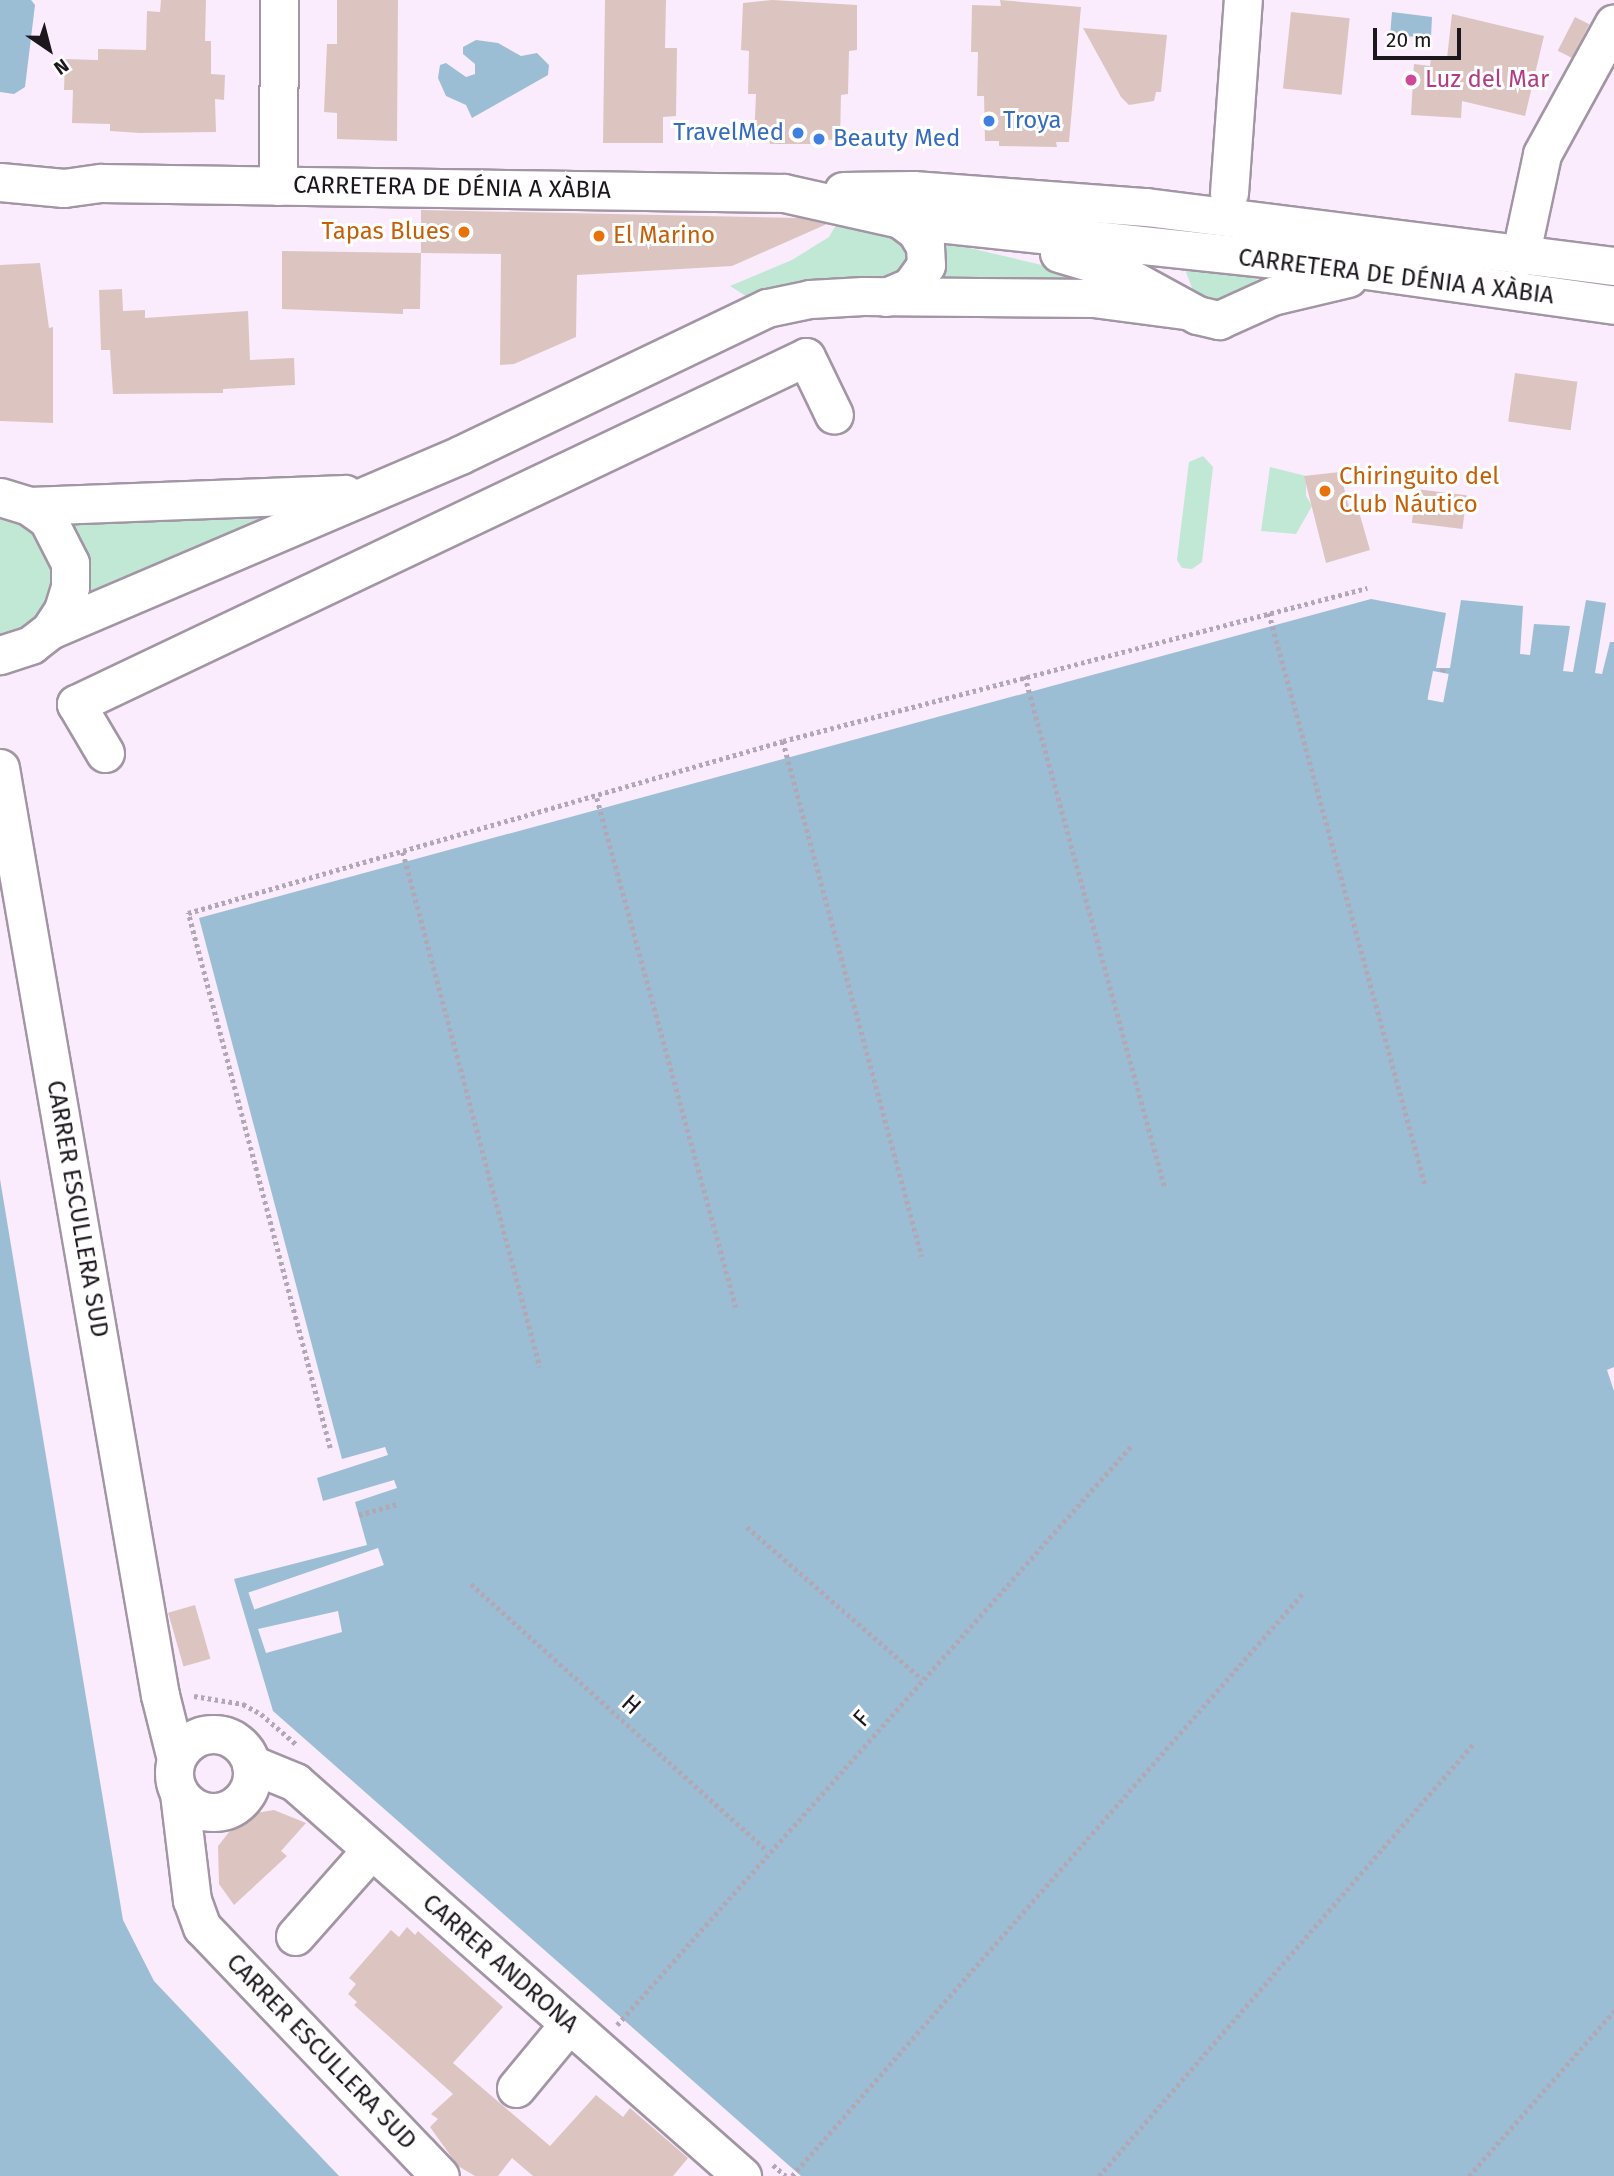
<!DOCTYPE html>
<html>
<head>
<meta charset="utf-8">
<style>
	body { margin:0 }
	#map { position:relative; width:1614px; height:2176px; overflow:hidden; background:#faecfc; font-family:"Fira Sans",sans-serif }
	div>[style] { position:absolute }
	.green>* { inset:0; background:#c0e8d4 }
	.water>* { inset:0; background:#9cbed5 }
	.pier>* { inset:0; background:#faecfc; transform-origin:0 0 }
	.building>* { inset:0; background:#dcc5c0; transform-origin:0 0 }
	.path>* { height:4.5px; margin-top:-2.25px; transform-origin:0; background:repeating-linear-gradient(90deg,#b2a7b4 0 3.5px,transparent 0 7px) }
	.roads { filter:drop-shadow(2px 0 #a295a4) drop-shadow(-2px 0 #a295a4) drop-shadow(0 2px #a295a4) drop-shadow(0 -2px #a295a4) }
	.minor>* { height:37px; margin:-18.5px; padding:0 18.5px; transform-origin:18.5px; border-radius:18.5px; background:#fff }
	.minor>.ring { margin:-18.5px; padding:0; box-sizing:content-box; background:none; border:37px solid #fff; border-radius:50% }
	.dots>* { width:19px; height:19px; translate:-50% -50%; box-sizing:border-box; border:4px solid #fff; border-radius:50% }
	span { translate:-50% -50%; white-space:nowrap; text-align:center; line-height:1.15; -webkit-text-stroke:6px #fff; paint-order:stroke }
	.hotel-label { font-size:24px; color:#b23c85 }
	.left { translate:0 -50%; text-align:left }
	.shop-label { font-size:24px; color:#366cbe }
	.right { translate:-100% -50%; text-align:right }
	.street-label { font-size:24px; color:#1c171d }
	.food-label { font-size:24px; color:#c56008 }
	.north { position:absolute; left:14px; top:14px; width:70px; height:70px; -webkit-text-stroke:5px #fff; paint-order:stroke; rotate:145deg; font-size:19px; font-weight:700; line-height:28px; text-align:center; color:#1c171d }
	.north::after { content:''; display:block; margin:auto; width:24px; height:32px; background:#1c171d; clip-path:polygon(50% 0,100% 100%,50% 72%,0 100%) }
	.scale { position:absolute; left:1373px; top:28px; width:88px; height:32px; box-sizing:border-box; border:4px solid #1c171d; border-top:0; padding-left:9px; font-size:21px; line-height:24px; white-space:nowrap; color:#1c171d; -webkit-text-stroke:5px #fff; paint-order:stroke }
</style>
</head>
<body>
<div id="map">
	<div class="green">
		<i style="clip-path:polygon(839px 220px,910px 235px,918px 250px,900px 281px,749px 298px,730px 286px,792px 260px,829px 237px)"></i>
		<i style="clip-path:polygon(944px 242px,1106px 280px,939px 282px,947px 263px)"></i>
		<i style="clip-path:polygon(1189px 264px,1257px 274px,1256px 289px,1227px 308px,1195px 296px,1186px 272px)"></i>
		<i style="clip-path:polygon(1203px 456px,1213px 467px,1202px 562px,1192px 569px,1182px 568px,1177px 560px,1189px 462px)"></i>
		<i style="clip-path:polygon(1270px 467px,1306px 476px,1306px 496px,1312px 506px,1296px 534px,1261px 531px)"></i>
		<i style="clip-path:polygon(282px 511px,84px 597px,87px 559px,67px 518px)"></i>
		<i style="clip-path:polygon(0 515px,29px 525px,44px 539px,56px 577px,43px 613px,29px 626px,0 635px)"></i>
	</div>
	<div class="water">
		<i style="clip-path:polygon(0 0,31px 0,35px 5px,25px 87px,14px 94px,0 92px)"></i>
		<i style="clip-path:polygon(1392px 12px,1432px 17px,1431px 37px,1390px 36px)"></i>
		<i style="clip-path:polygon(476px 40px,498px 43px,521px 56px,537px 53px,549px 65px,548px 75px,472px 118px,466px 105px,446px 96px,438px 78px,440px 65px,446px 63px,466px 77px,475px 74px,475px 64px,463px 54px,463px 47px)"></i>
		<i style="clip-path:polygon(1371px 599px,1446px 613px,1436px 668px,1450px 668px,1461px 600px,1523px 606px,1520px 654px,1530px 655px,1534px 624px,1570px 626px,1563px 671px,1573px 672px,1586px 600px,1606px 603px,1595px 673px,1602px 674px,1610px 642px,1614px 642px,1614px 1367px,1607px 1370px,1614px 1391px,1614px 2176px,801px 2176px,273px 1711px,234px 1579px,367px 1545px,355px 1502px,397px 1488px,394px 1480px,323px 1501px,317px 1478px,388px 1455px,385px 1447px,342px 1459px,199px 918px)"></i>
		<i style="clip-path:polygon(0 1179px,123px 1920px,154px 1981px,339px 2176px,0 2176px)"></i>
	</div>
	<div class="pier">
		<i style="left:1433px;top:671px;width:16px;height:29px;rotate:11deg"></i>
		<i style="left:378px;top:1548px;width:18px;height:137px;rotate:71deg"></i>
		<i style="clip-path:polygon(338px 1611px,342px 1632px,266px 1653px,258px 1629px)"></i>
	</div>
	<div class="building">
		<i style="clip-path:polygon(161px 0,206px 0,205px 41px,211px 41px,211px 74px,225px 75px,224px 100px,215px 99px,216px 132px,140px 133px,110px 131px,110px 124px,72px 123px,73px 90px,64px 90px,65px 59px,98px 60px,98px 49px,146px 50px,147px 11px,160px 12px)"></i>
		<i style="clip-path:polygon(337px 0,398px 0,397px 141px,337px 139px,337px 113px,324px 112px,327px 44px,337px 44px)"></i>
		<i style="clip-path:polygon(605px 0,666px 0,665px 48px,677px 48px,676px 116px,663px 117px,663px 143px,603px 143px)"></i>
		<i style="clip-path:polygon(772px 0,857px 5px,857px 50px,849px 51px,848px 94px,841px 95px,840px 139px,828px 140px,827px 144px,770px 144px,769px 139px,754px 139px,756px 94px,748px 94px,749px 51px,741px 50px,743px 3px)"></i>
		<i style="clip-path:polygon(1000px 0,1081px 7px,1069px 142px,1056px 142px,1057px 147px,999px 146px,999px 141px,985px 141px,984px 96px,977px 96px,978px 52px,971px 52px,972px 5px,1001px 6px)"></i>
		<i style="left:1291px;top:12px;width:59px;height:77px;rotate:6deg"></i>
		<i style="clip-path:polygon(1452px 14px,1544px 36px,1525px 116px,1462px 101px,1461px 118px,1411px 115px,1414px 64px,1430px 66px,1431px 57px,1447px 58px)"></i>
		<i style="left:1575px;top:17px;width:16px;height:38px;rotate:27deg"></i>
		<i style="clip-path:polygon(1083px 28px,1167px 35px,1161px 92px,1156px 92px,1154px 101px,1129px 105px,1121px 97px)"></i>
		<i style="clip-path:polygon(421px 210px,800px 218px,827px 224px,732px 266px,577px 275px,576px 337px,514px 364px,500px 365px,501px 254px,421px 253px)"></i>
		<i style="clip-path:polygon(282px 251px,421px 253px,420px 309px,403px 309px,403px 314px,282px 309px)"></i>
		<i style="clip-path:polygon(40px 263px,49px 328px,53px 327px,53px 423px,0 421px,0 265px)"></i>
		<i style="clip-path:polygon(122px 289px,123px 311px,145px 310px,145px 318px,248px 311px,250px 360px,294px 358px,295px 385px,223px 389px,223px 393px,113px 394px,110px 350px,101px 350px,99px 290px)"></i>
		<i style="left:1515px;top:373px;width:63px;height:49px;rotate:8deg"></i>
		<i style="clip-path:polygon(1340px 472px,1349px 508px,1357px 505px,1370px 550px,1326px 563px,1304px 476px)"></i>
		<i style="left:1416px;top:489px;width:51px;height:34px;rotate:7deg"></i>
		<i style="left:195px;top:1605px;width:56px;height:28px;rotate:74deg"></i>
		<i style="clip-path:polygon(274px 1810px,306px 1823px,281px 1851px,287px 1856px,234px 1905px,219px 1884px,218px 1846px,237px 1822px,250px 1814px)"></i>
		<i style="clip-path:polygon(407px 1927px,415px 1935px,418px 1931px,503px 2007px,453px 2063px,550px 2146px,596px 2095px,623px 2117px,630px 2108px,688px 2158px,673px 2176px,533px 2176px,512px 2158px,498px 2176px,475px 2176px,458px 2166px,430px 2127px,438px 2119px,431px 2114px,453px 2094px,354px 2005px,357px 2002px,348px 1994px,356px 1984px,349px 1978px,391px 1930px,399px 1937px)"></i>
	</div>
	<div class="path">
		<i style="left:1269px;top:613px;width:592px;rotate:74.72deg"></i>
		<i style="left:1442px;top:672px;width:4px;rotate:-76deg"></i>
		<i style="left:1025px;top:676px;width:531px;rotate:74.71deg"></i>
		<i style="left:783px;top:741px;width:534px;rotate:74.92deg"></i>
		<i style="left:597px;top:798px;width:528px;rotate:74.73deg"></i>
		<i style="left:403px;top:852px;width:533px;rotate:75.1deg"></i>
		<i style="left:330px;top:1448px;width:554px;rotate:-104.86deg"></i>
		<i style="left:188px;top:913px;width:619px;rotate:-16.12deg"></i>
		<i style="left:783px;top:741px;width:604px;rotate:-14.68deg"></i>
		<i style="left:359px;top:1515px;width:40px;rotate:-16deg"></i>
		<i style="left:747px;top:1527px;width:232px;rotate:41deg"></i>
		<i style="left:471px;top:1584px;width:399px;rotate:42deg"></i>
		<i style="left:194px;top:1696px;width:50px;rotate:9.3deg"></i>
		<i style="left:243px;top:1704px;width:21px;rotate:29deg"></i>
		<i style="left:261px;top:1714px;width:48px;rotate:40.7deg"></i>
		<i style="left:617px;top:2025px;width:776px;rotate:-48.4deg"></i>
		<i style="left:773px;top:2165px;width:17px;rotate:40deg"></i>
		<i style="left:792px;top:2176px;width:775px;rotate:-48.77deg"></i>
		<i style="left:1099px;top:2176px;width:573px;rotate:-49.11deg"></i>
		<i style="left:1469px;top:2176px;width:220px;rotate:-48.7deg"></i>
	</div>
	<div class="roads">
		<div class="minor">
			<i style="left:0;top:182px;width:64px;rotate:5.4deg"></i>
			<i style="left:64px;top:188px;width:37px;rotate:-8deg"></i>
			<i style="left:101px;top:183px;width:683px;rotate:0.84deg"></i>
			<i style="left:784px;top:193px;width:119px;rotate:12.6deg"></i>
			<i style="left:900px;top:219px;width:441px;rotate:6.1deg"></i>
			<i style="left:1338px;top:266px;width:279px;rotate:8deg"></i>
			<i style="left:278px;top:186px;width:186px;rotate:-89.7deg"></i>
			<i style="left:843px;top:191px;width:70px;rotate:-0.8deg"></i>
			<i style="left:913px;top:190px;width:234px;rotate:4.2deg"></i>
			<i style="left:1146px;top:207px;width:472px;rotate:7.2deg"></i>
			<i style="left:1229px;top:193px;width:194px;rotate:-85.9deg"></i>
			<i style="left:1059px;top:253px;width:56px;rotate:16.5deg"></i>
			<i style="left:1113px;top:269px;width:96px;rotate:28.7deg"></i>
			<i style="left:1197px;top:315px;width:23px;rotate:13deg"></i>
			<i style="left:1219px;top:320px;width:58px;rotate:-24.4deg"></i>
			<i style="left:1272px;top:296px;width:78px;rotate:-13.3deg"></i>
			<i style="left:1520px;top:257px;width:105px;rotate:-77.9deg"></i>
			<i style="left:1542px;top:154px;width:149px;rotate:-61.2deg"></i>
			<i style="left:886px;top:297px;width:26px;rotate:-23deg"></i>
			<i style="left:910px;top:287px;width:27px;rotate:-54deg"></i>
			<i style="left:926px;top:265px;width:19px;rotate:-93deg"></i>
			<i style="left:925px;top:246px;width:17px;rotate:-121deg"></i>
			<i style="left:916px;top:231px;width:20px;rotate:-143deg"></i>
			<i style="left:0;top:497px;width:30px;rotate:17deg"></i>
			<i style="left:29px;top:506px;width:24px;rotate:36deg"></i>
			<i style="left:48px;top:520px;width:48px;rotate:62.9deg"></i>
			<i style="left:70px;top:563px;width:24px;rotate:90deg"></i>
			<i style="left:70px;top:587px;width:24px;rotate:107deg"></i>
			<i style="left:63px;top:610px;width:24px;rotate:123deg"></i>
			<i style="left:50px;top:630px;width:24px;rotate:142deg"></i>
			<i style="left:31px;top:645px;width:33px;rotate:162deg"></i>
			<i style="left:29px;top:506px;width:316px;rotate:-2.2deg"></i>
			<i style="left:50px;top:630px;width:446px;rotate:-23.1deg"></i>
			<i style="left:460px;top:455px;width:340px;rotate:-25.6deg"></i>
			<i style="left:767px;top:308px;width:44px;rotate:-11.8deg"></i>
			<i style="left:810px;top:299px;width:53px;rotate:-3.2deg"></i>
			<i style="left:863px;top:296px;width:230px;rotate:0.5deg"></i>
			<i style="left:1093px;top:298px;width:94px;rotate:7.4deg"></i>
			<i style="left:105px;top:753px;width:57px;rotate:-120.6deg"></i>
			<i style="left:76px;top:704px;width:808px;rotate:-25.42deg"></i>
			<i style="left:806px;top:357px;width:64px;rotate:64.2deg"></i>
			<i style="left:0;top:768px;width:941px;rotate:80.21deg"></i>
			<i style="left:160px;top:1695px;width:66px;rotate:76deg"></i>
			<i class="ring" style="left:174px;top:1734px;width:41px;height:41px"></i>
			<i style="left:251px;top:1764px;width:48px;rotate:22.2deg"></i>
			<i style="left:295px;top:1782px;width:596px;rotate:41.39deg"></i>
			<i style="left:179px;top:1793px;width:108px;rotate:83.1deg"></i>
			<i style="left:192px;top:1900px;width:29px;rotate:70deg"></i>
			<i style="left:202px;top:1927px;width:344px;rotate:46.3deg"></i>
			<i style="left:295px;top:1936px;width:115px;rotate:-48.5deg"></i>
			<i style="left:516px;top:2088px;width:83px;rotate:-50.4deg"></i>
		</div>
	</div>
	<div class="dots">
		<i style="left:1411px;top:80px;background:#d1479c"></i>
		<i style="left:989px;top:121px;background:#3f7fe0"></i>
		<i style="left:798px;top:133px;background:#3f7fe0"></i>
		<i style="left:819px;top:139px;background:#3f7fe0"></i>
		<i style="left:464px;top:232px;background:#e8710a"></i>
		<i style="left:599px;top:236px;background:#e8710a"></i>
		<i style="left:1325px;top:491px;background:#e8710a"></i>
	</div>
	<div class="hotel-label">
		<span class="left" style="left:1425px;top:80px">Luz del Mar</span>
	</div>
	<div class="shop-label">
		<span class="left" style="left:1003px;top:121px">Troya</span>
		<span class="right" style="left:784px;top:133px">TravelMed</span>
		<span class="left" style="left:833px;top:139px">Beauty Med</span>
	</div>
	<div class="street-label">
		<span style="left:452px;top:188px;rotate:1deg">CARRETERA DE DÉNIA A XÀBIA</span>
		<span style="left:1396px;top:277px;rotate:7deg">CARRETERA DE DÉNIA A XÀBIA</span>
		<span style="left:77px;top:1209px;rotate:80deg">CARRER ESCULLERA SUD</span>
		<span style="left:631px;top:1705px;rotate:42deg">H</span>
		<span style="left:862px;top:1719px;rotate:-48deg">F</span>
		<span style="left:500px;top:1964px;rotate:41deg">CARRER ANDRONA</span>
		<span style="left:321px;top:2052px;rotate:46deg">CARRER ESCULLERA SUD</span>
	</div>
	<div class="food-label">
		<span class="right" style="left:450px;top:232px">Tapas Blues</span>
		<span class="left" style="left:613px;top:236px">El Marino</span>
		<span class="left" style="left:1339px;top:491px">Chiringuito del<br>Club Náutico</span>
	</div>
	<div class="north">N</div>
	<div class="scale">20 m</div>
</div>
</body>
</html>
